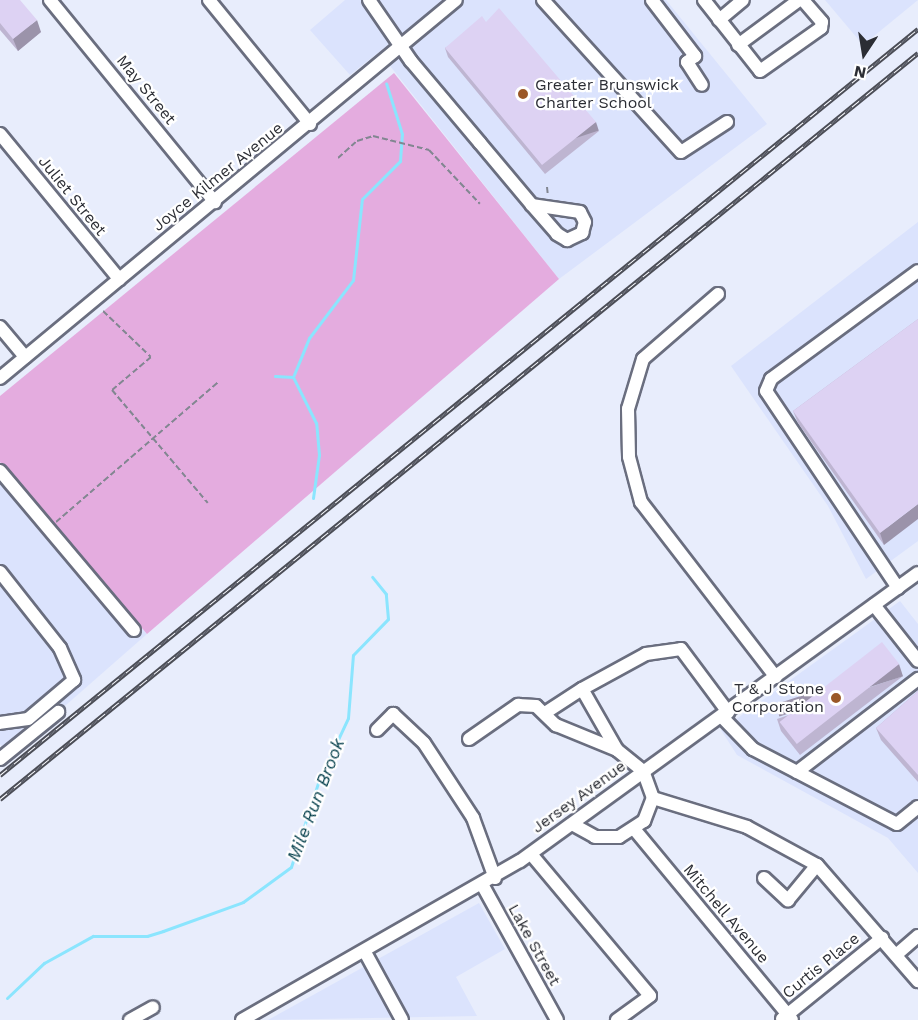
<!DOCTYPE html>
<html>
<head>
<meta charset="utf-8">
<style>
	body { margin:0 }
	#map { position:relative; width:918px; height:1020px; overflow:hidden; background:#e8edfc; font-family:"Work Sans",sans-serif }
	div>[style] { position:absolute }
	.built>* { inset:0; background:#dbe3fd }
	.green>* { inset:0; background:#e4acdf }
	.stream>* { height:3px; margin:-1.5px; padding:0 1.5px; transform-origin:1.5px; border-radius:1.5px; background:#8be5fe }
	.path>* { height:2px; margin-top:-1px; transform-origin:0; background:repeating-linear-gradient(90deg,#828691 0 6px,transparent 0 9px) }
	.roads { filter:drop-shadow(2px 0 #6a6e7f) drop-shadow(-2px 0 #6a6e7f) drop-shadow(0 2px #6a6e7f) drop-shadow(0 -2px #6a6e7f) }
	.minor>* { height:12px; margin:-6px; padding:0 6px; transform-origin:6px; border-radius:6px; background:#fff }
	.rail>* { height:5px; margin-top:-2.5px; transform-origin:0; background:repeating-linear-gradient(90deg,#fff 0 9px,#4b4d56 0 18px); box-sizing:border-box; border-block:2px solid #4b4d56 }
	.wall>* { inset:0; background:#beb5d1 }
	.shaded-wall>* { inset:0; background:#9b93aa; transform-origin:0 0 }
	.building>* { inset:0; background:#ddd2f3; transform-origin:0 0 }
	.dots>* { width:16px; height:16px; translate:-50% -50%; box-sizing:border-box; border:3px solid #fff; border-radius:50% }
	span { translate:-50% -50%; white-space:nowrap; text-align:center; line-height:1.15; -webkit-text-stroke:4.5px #fff; paint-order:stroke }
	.poi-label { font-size:16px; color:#2b2d34 }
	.left { translate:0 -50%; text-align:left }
	.right { translate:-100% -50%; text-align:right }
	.street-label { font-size:16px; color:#2b2d34 }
	.water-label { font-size:18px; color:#043f4b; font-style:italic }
	.north { position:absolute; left:834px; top:24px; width:60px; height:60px; -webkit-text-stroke:4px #fff; paint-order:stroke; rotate:192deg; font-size:16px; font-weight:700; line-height:24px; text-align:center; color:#2b2d34 }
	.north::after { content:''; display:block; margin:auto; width:21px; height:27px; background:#2b2d34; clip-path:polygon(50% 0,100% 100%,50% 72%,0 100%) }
</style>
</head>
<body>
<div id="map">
	<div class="built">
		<i style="clip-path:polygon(345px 0,666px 0,767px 124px,559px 279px,379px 52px,350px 75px,310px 30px)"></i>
		<i style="clip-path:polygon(825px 0,918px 0,863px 45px)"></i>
		<i style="clip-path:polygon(918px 222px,918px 541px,866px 579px,828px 506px,731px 366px)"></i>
		<i style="clip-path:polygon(0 462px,147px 634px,9px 755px,0 744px)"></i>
		<i style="clip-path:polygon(900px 601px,918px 624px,918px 873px,888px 838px,737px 755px,721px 730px)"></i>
		<i style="clip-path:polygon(479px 903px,505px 949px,456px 977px,477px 1016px,268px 1020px)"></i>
	</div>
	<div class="green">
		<i style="clip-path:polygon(394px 73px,559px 279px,147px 634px,0 462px,0 396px)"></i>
	</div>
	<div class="stream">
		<i style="left:275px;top:376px;width:18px;rotate:3deg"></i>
		<i style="left:313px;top:498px;width:43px;rotate:-82.1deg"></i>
		<i style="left:319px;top:455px;width:32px;rotate:-95deg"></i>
		<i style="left:316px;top:423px;width:51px;rotate:-116.6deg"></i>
		<i style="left:293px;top:377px;width:42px;rotate:-67.7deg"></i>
		<i style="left:309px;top:338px;width:73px;rotate:-52.8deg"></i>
		<i style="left:353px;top:280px;width:81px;rotate:-83.7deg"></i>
		<i style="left:362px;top:199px;width:54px;rotate:-45deg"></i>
		<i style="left:400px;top:161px;width:27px;rotate:-86deg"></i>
		<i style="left:402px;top:134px;width:53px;rotate:-107.4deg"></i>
		<i style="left:7px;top:998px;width:51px;rotate:-43.4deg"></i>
		<i style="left:44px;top:963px;width:56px;rotate:-28.9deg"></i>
		<i style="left:93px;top:936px;width:54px"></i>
		<i style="left:147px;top:936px;width:17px;rotate:-17deg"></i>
		<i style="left:163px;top:931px;width:85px;rotate:-19.9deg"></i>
		<i style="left:243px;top:902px;width:59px;rotate:-36.1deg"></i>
		<i style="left:291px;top:867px;width:91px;rotate:-72.2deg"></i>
		<i style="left:319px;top:780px;width:68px;rotate:-64.9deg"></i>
		<i style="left:348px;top:718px;width:63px;rotate:-85.5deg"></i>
		<i style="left:353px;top:655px;width:50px;rotate:-45.8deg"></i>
		<i style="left:388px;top:619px;width:25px;rotate:-95deg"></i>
		<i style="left:386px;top:594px;width:22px;rotate:-129deg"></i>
	</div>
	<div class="path">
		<i style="left:338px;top:158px;width:25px;rotate:-42deg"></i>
		<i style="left:357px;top:141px;width:17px;rotate:-17deg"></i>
		<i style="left:373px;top:136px;width:58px;rotate:14deg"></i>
		<i style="left:429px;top:150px;width:74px;rotate:46.6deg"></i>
		<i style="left:547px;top:187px;width:9px;rotate:84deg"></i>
		<i style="left:103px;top:311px;width:66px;rotate:43.8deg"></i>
		<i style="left:151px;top:357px;width:51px;rotate:139.8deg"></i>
		<i style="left:112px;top:390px;width:148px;rotate:49.7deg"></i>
		<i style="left:56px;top:522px;width:214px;rotate:-40.8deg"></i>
	</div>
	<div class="roads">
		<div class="minor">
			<i style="left:50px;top:0;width:261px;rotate:50.8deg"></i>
			<i style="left:209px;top:0;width:160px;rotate:50.8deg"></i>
			<i style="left:369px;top:0;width:74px;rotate:55.5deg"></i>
			<i style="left:411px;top:61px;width:107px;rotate:49.9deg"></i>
			<i style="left:480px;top:143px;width:81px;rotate:50deg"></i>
			<i style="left:532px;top:205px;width:38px;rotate:49deg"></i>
			<i style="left:557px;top:234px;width:12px;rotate:31deg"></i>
			<i style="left:567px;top:240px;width:17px;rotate:-25deg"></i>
			<i style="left:582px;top:233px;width:11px;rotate:-75deg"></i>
			<i style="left:585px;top:222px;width:11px;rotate:-117deg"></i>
			<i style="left:580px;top:212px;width:49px;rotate:-171.7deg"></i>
			<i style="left:543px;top:0;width:205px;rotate:47.8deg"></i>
			<i style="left:681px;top:152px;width:55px;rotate:-33.1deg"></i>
			<i style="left:652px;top:0;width:71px;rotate:52.5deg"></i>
			<i style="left:695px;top:56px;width:10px;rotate:143deg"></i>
			<i style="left:687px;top:62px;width:27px;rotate:57deg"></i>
			<i style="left:704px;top:0;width:90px;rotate:51.7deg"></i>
			<i style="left:760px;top:71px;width:75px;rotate:-35.2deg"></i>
			<i style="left:821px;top:28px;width:6px;rotate:-81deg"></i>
			<i style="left:822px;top:22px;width:29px;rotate:-131deg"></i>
			<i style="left:719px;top:20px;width:31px;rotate:-40deg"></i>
			<i style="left:738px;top:45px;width:76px;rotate:-36.4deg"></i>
			<i style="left:0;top:134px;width:188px;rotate:50.6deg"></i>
			<i style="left:718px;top:294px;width:99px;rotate:139.1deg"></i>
			<i style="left:643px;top:359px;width:52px;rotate:106.7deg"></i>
			<i style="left:628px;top:409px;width:48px;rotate:88.8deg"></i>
			<i style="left:629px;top:457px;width:47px;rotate:75.1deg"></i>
			<i style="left:641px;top:502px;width:221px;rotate:52.4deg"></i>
			<i style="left:0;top:327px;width:39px;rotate:50deg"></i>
			<i style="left:0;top:378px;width:592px;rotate:-39.66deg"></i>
			<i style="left:0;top:471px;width:208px;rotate:49.9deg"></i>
			<i style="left:0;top:572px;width:97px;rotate:51.7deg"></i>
			<i style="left:60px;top:648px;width:35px;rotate:66deg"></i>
			<i style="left:74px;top:680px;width:60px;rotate:139.7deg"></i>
			<i style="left:28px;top:719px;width:28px;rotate:172deg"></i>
			<i style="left:898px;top:588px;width:237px;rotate:-123.8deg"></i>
			<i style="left:766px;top:391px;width:13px;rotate:-67deg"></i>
			<i style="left:771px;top:379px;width:182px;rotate:-36.3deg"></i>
			<i style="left:874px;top:605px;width:71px;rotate:51.8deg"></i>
			<i style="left:545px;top:713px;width:44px;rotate:-33deg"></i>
			<i style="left:722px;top:717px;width:45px;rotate:45.9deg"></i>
			<i style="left:753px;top:749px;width:162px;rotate:27.5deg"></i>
			<i style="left:897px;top:824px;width:27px;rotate:-39deg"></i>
			<i style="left:377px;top:730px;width:23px;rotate:-45deg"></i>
			<i style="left:393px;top:714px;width:42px;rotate:43.1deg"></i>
			<i style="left:424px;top:743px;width:90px;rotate:56.8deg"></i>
			<i style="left:473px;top:818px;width:64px;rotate:69.9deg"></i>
			<i style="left:469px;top:739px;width:60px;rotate:-34.8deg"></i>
			<i style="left:518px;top:705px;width:18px;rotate:3deg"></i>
			<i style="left:536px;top:706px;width:28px;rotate:44deg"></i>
			<i style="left:556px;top:725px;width:66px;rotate:22.3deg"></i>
			<i style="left:0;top:759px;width:75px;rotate:-39deg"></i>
			<i style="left:797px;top:772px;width:153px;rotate:-37.5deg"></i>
			<i style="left:653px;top:798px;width:98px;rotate:17.1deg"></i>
			<i style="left:747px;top:827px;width:80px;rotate:28.5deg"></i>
			<i style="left:817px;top:865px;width:154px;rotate:49deg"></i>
			<i style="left:572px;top:824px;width:26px;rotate:29deg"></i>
			<i style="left:595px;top:837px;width:24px"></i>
			<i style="left:619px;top:837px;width:30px;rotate:-33deg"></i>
			<i style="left:644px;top:821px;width:25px;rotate:-69deg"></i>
			<i style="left:653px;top:798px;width:29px;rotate:-110deg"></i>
			<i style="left:643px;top:771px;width:33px;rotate:-141deg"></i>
			<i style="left:617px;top:750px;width:70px;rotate:-119.8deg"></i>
			<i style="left:582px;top:689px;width:73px;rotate:-28.7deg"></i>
			<i style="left:646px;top:654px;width:35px;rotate:-8deg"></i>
			<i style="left:681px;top:649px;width:79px;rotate:53.3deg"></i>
			<i style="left:635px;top:830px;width:246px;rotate:50.4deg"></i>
			<i style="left:531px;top:854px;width:185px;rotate:50deg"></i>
			<i style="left:650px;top:996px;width:41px;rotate:144deg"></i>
			<i style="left:764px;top:878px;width:33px;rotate:43deg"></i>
			<i style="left:788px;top:900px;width:45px;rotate:-50.4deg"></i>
			<i style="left:483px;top:886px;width:153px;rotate:61.1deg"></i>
			<i style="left:365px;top:952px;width:77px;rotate:61.4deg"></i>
			<i style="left:896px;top:955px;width:29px;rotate:-41deg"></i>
			<i style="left:782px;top:1019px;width:129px;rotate:-39deg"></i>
			<i style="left:130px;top:1020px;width:26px;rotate:-29deg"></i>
			<i style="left:242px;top:1020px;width:320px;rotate:-29.8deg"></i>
			<i style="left:520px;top:861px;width:491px;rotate:-35.9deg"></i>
		</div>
	</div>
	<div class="rail">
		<i style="left:0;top:775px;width:1183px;rotate:-39.1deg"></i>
		<i style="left:0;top:799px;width:1183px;rotate:-39.1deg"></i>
	</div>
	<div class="wall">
		<i style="clip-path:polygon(0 0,41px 32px,18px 51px,0 30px)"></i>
		<i style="clip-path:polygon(486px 22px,599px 131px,545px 174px,448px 57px,445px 48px)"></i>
		<i style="clip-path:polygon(918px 319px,884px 545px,798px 423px,793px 411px)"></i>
		<i style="clip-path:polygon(903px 676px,800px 755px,781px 731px,777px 719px)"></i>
		<i style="clip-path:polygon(918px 691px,918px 782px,881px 740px,876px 728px)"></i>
	</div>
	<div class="shaded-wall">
		<i style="clip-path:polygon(37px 20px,41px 32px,18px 51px,13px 39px)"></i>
		<i style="left:596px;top:122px;width:9px;height:69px;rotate:72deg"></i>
		<i style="clip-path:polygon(918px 504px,918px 519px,884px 545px,880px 533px)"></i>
		<i style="left:899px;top:664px;width:13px;height:130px;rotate:72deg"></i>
	</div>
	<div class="building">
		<i style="clip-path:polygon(0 0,20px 0,37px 20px,13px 39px,0 23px)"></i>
		<i style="clip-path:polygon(499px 8px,596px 122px,542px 165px,445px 48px,482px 16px,486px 22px)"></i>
		<i style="clip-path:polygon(918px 319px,918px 504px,880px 533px,793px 411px)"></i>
		<i style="left:882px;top:642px;width:28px;height:130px;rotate:52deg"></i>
		<i style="clip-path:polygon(918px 691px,918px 775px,876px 728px)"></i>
	</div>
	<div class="dots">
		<i style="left:523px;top:94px;background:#9a5727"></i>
		<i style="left:836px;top:698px;background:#9a5727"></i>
	</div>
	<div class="poi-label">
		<span class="left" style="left:535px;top:94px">Greater Brunswick<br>Charter School</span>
		<span class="right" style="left:824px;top:698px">T &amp; J Stone<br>Corporation</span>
	</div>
	<div class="street-label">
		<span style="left:146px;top:90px;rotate:51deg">May Street</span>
		<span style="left:218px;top:177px;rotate:-39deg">Joyce Kilmer Avenue</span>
		<span style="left:72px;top:196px;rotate:51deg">Juliet Street</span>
		<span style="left:579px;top:797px;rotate:-36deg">Jersey Avenue</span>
		<span style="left:726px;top:914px;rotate:50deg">Mitchell Avenue</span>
		<span style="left:534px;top:945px;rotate:61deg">Lake Street</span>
		<span style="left:821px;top:966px;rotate:-39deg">Curtis Place</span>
	</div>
	<div class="water-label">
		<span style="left:316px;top:800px;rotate:-69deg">Mile Run Brook</span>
	</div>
	<div class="north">N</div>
</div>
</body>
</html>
